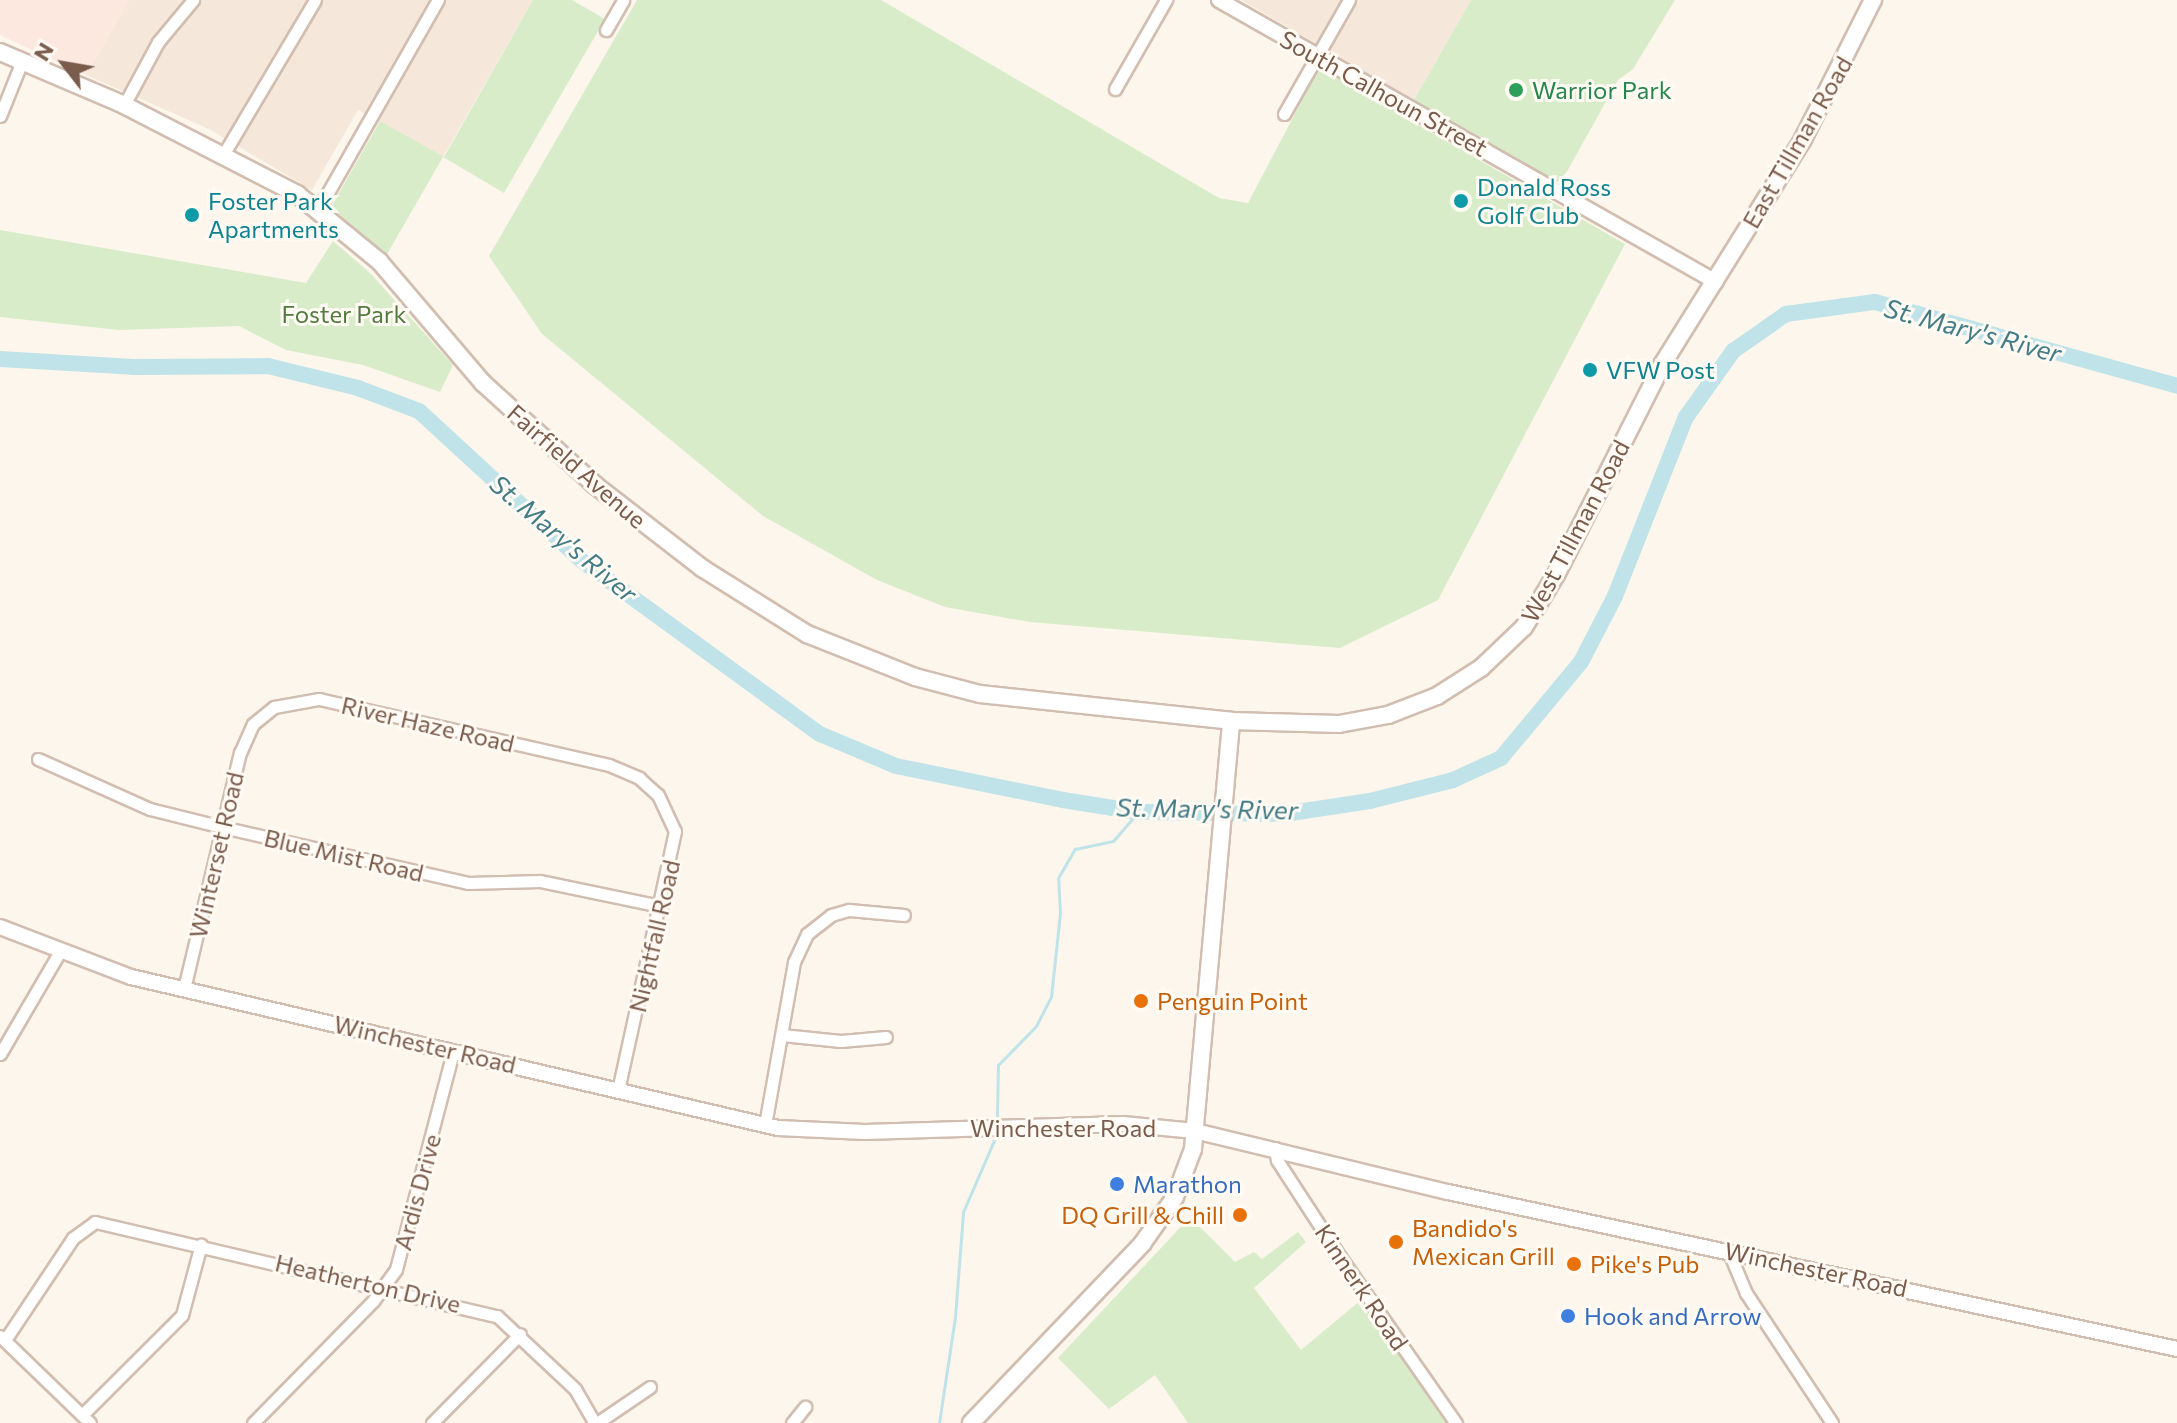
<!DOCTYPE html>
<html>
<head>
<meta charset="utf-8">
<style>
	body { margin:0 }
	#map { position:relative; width:2177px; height:1423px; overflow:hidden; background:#fdf6ec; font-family:Commissioner,sans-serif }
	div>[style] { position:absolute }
	.residential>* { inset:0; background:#f5e8da }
	.commercial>* { inset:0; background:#fde8e0 }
	.green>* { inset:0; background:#d8ecc9 }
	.stream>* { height:3px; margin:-1.5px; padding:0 1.5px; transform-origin:1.5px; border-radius:1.5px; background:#bfe3e8 }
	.river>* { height:16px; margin:-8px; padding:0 8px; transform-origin:8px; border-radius:8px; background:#bfe3e8 }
	.roads { filter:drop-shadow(2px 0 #d1beb0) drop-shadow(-2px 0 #d1beb0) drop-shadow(0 2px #d1beb0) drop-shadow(0 -2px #d1beb0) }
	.minor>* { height:11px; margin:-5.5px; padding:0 5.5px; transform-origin:5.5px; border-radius:5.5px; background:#fff }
	.tertiary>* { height:14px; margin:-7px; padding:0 7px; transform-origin:7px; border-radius:7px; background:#fff }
	.secondary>* { height:16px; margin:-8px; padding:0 8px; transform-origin:8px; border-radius:8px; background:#fff }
	.dots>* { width:22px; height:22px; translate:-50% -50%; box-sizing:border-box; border:4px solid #fffaf3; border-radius:50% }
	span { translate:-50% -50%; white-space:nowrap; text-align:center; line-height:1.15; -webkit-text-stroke:6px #fffaf3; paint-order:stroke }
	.leisure-label { font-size:24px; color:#27864d }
	.left { translate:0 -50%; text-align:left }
	.street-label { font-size:24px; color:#7a5c4d }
	.culture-label { font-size:24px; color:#0d838f }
	.park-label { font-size:24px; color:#537a41 }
	.food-label { font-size:24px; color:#c56008 }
	.right { translate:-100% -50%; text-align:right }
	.shop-label { font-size:24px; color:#366cbe }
	.water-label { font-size:26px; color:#437c86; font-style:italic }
	.north { position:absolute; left:24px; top:24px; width:80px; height:80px; -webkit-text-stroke:6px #fffaf3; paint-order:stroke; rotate:301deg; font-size:22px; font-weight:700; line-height:32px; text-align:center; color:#7a5c4d }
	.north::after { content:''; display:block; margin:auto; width:28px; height:36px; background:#7a5c4d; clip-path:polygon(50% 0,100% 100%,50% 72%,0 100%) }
</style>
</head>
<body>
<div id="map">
	<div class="residential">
		<i style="clip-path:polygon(129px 0,533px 0,443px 157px,358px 110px,312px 190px,209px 129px,86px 75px)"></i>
		<i style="clip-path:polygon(1241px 0,1471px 0,1414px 100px)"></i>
	</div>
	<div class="commercial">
		<i style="clip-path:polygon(0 0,129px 0,86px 75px,0 35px)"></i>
	</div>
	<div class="green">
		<i style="clip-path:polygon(533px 0,572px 0,605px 19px,504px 193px,443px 157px,386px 256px,331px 207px,380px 121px,444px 157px)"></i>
		<i style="clip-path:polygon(637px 0,881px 0,1219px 198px,1248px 203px,1319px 68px,1625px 244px,1438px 600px,1340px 648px,1030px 622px,945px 607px,877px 580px,763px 516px,542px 334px,489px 256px)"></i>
		<i style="clip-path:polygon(1471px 0,1675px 0,1633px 69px,1618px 80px,1560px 184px,1414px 100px)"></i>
		<i style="clip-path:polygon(0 230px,306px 283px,333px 241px,370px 273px,453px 365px,440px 392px,363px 365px,286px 350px,239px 326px,119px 330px,0 317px)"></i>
		<i style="clip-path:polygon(1190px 1217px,1235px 1262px,1254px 1252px,1262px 1259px,1298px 1232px,1306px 1242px,1254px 1288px,1301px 1350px,1361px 1300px,1446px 1423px,1188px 1423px,1155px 1375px,1109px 1409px,1058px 1358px)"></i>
	</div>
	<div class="stream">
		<i style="left:997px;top:1116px;width:51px;rotate:-88.9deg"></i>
		<i style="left:998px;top:1065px;width:54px;rotate:-45.7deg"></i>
		<i style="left:1036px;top:1026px;width:33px;rotate:-63deg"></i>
		<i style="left:1051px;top:997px;width:84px;rotate:-83.9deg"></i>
		<i style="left:1060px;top:913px;width:35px;rotate:-93deg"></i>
		<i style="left:1058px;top:878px;width:34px;rotate:-60deg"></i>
		<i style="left:1075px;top:849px;width:39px;rotate:-12deg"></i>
		<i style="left:1113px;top:841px;width:38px;rotate:-49deg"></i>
		<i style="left:939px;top:1423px;width:107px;rotate:-81.4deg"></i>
		<i style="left:955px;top:1317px;width:105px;rotate:-85.6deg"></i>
		<i style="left:963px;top:1212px;width:81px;rotate:-66.6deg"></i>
	</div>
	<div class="river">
		<i style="left:0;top:359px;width:133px;rotate:3.4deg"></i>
		<i style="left:133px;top:367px;width:135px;rotate:-0.4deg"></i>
		<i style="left:268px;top:366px;width:93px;rotate:13.7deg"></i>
		<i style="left:358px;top:388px;width:65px;rotate:20.7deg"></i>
		<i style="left:419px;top:411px;width:220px;rotate:42.6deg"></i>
		<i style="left:581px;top:560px;width:296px;rotate:36.1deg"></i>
		<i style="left:820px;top:734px;width:82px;rotate:22.8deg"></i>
		<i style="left:896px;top:766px;width:170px;rotate:11.5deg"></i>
		<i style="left:1063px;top:800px;width:76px;rotate:9.1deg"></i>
		<i style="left:1138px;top:812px;width:146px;rotate:0.8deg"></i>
		<i style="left:1284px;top:814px;width:87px;rotate:-8.6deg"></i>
		<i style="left:1370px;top:801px;width:86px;rotate:-14.2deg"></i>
		<i style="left:1453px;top:780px;width:53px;rotate:-24.6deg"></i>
		<i style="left:1501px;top:758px;width:125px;rotate:-50.2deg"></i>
		<i style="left:1581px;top:662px;width:74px;rotate:-62.7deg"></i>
		<i style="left:1615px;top:596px;width:193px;rotate:-68.4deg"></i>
		<i style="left:1686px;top:417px;width:81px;rotate:-54.5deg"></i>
		<i style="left:1733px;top:351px;width:65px;rotate:-34.9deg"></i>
		<i style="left:1786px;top:314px;width:90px;rotate:-7.7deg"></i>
		<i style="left:1875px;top:302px;width:313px;rotate:15.5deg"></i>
	</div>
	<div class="roads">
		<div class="minor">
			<i style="left:606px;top:30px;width:34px;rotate:-60deg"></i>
			<i style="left:1115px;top:89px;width:103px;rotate:-60.2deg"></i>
			<i style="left:124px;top:105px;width:72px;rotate:-61.6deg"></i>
			<i style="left:158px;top:42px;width:55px;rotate:-50.2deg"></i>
			<i style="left:1284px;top:114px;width:131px;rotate:-60.3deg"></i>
			<i style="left:0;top:116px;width:59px;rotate:-68.2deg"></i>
			<i style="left:223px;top:155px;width:180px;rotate:-59.3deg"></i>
			<i style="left:318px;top:210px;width:242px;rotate:-60.3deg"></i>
			<i style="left:38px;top:759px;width:123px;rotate:24.1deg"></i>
			<i style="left:150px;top:809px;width:74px;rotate:14deg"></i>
			<i style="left:222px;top:827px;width:252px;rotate:12.8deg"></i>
			<i style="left:468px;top:883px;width:72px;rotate:-1.6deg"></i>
			<i style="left:540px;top:881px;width:124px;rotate:11.7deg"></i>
			<i style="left:184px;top:989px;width:243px;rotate:-76.7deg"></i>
			<i style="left:240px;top:753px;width:32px;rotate:-66deg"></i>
			<i style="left:253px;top:724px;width:27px;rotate:-39deg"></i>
			<i style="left:274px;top:707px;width:46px;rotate:-10.1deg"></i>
			<i style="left:319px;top:699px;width:297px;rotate:12.8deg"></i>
			<i style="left:609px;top:765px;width:33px;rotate:23deg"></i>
			<i style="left:639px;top:778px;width:25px;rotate:42deg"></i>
			<i style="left:658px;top:795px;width:40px;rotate:65deg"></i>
			<i style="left:675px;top:831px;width:265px;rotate:102.4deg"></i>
			<i style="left:782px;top:1035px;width:59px;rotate:5.8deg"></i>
			<i style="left:841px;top:1041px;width:45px;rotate:-5.1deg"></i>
			<i style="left:0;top:1054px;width:117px;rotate:-59.7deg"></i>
			<i style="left:765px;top:1125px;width:166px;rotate:-79.9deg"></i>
			<i style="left:794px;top:962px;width:31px;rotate:-65deg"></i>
			<i style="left:807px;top:934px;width:31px;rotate:-38deg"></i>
			<i style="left:831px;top:915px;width:19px;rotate:-16deg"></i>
			<i style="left:849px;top:910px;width:55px;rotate:5.2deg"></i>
			<i style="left:1275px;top:1148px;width:12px;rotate:81deg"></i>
			<i style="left:1277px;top:1160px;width:116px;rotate:57deg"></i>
			<i style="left:1340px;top:1257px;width:203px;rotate:55.1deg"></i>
			<i style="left:1728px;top:1250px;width:47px;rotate:67.3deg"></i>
			<i style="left:1746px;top:1293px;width:156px;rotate:56.5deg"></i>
			<i style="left:0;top:1336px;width:125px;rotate:44deg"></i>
			<i style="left:5px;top:1340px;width:123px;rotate:-56.3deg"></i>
			<i style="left:73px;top:1238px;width:27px;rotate:-36deg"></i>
			<i style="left:95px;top:1222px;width:413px;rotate:13.2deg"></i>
			<i style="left:497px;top:1316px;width:107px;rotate:43.1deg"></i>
			<i style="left:575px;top:1389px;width:39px;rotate:60deg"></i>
			<i style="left:82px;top:1415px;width:141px;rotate:-45deg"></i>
			<i style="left:182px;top:1315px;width:73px;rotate:-75deg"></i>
			<i style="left:253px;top:1423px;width:171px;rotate:-45.5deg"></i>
			<i style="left:373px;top:1301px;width:39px;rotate:-54deg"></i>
			<i style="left:396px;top:1269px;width:225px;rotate:-75.3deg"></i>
			<i style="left:432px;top:1423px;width:125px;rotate:-45.3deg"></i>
			<i style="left:597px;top:1423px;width:64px;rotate:-34.2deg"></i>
			<i style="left:792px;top:1423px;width:21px;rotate:-51deg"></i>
		</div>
		<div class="tertiary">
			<i style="left:1219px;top:0;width:571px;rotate:29.57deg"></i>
			<i style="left:0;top:927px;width:140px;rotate:20.9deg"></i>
			<i style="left:131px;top:977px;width:664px;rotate:13.14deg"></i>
			<i style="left:778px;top:1128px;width:87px;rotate:2.6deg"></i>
			<i style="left:865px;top:1132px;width:258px;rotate:-1.8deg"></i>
			<i style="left:1123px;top:1124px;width:72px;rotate:5.6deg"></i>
			<i style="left:1195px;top:1131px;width:260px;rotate:13.6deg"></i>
			<i style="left:1448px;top:1192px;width:746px;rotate:12.15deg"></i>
		</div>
		<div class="secondary">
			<i style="left:0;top:52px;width:135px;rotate:23.1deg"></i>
			<i style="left:124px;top:105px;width:195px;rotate:27.2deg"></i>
			<i style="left:297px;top:194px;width:106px;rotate:39.3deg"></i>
			<i style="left:379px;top:261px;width:160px;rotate:49.6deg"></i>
			<i style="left:483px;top:383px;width:151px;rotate:42.3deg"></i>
			<i style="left:595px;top:485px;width:135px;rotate:37.8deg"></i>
			<i style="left:702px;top:568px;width:124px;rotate:32.2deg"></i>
			<i style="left:807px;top:634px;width:116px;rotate:21.7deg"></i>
			<i style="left:915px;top:677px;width:67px;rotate:14.7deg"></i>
			<i style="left:980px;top:694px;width:252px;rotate:6.1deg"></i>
			<i style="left:1231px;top:721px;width:108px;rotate:1.6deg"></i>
			<i style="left:1339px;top:724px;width:50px;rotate:-10.4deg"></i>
			<i style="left:1388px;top:715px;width:53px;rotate:-21.2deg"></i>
			<i style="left:1437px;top:696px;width:52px;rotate:-32.5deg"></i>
			<i style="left:1481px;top:668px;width:59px;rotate:-43.6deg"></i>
			<i style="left:1524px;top:627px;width:63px;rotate:-58.6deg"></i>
			<i style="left:1557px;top:573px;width:233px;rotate:-63.2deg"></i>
			<i style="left:1662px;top:365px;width:266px;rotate:-58deg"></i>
			<i style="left:1803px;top:139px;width:156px;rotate:-63.3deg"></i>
			<i style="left:971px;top:1423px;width:248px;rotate:-46.3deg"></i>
			<i style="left:1142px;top:1244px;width:57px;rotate:-54.9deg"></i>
			<i style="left:1175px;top:1197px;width:51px;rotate:-69.4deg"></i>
			<i style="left:1193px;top:1149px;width:430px;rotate:-84.9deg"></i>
		</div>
	</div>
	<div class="dots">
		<i style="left:1516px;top:90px;background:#2e9e5b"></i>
		<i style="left:1461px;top:201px;background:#0f9aa8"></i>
		<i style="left:192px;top:215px;background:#0f9aa8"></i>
		<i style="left:1590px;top:370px;background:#0f9aa8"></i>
		<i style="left:1141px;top:1001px;background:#e8710a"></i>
		<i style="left:1117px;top:1184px;background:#3f7fe0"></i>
		<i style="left:1240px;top:1215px;background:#e8710a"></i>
		<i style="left:1396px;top:1242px;background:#e8710a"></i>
		<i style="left:1574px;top:1264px;background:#e8710a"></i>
		<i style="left:1568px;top:1316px;background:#3f7fe0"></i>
	</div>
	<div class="leisure-label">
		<span class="left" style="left:1532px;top:90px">Warrior Park</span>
	</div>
	<div class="street-label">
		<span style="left:1384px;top:93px;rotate:29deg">South Calhoun Street</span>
		<span style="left:1797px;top:142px;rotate:-60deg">East Tillman Road</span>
		<span style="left:577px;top:466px;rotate:41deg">Fairfield Avenue</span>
		<span style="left:1575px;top:531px;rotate:-62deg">West Tillman Road</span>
		<span style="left:428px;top:724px;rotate:13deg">River Haze Road</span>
		<span style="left:216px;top:855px;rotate:-77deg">Winterset Road</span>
		<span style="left:344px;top:855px;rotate:13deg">Blue Mist Road</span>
		<span style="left:654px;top:936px;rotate:-77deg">Nightfall Road</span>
		<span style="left:425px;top:1044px;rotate:13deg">Winchester Road</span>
		<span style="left:1063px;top:1128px">Winchester Road</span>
		<span style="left:417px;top:1192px;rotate:-75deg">Ardis Drive</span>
		<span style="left:1816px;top:1269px;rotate:12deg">Winchester Road</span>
		<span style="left:368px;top:1283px;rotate:13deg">Heatherton Drive</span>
		<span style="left:1362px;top:1287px;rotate:56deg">Kinnerk Road</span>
	</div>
	<div class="culture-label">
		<span class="left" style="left:1477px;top:201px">Donald Ross<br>Golf Club</span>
		<span class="left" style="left:208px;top:215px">Foster Park<br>Apartments</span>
		<span class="left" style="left:1606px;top:370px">VFW Post</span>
	</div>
	<div class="park-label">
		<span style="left:344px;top:314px">Foster Park</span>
	</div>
	<div class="food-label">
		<span class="left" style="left:1157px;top:1001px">Penguin Point</span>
		<span class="right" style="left:1224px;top:1215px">DQ Grill &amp; Chill</span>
		<span class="left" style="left:1412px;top:1242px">Bandido's<br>Mexican Grill</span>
		<span class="left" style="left:1590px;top:1264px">Pike's Pub</span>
	</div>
	<div class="shop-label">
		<span class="left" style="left:1133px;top:1184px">Marathon</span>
		<span class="left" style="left:1584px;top:1316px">Hook and Arrow</span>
	</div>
	<div class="water-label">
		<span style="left:1973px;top:330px;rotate:15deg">St. Mary's River</span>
		<span style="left:564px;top:538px;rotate:40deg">St. Mary's River</span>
		<span style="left:1207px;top:808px;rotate:1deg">St. Mary's River</span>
	</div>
	<div class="north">N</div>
</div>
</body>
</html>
